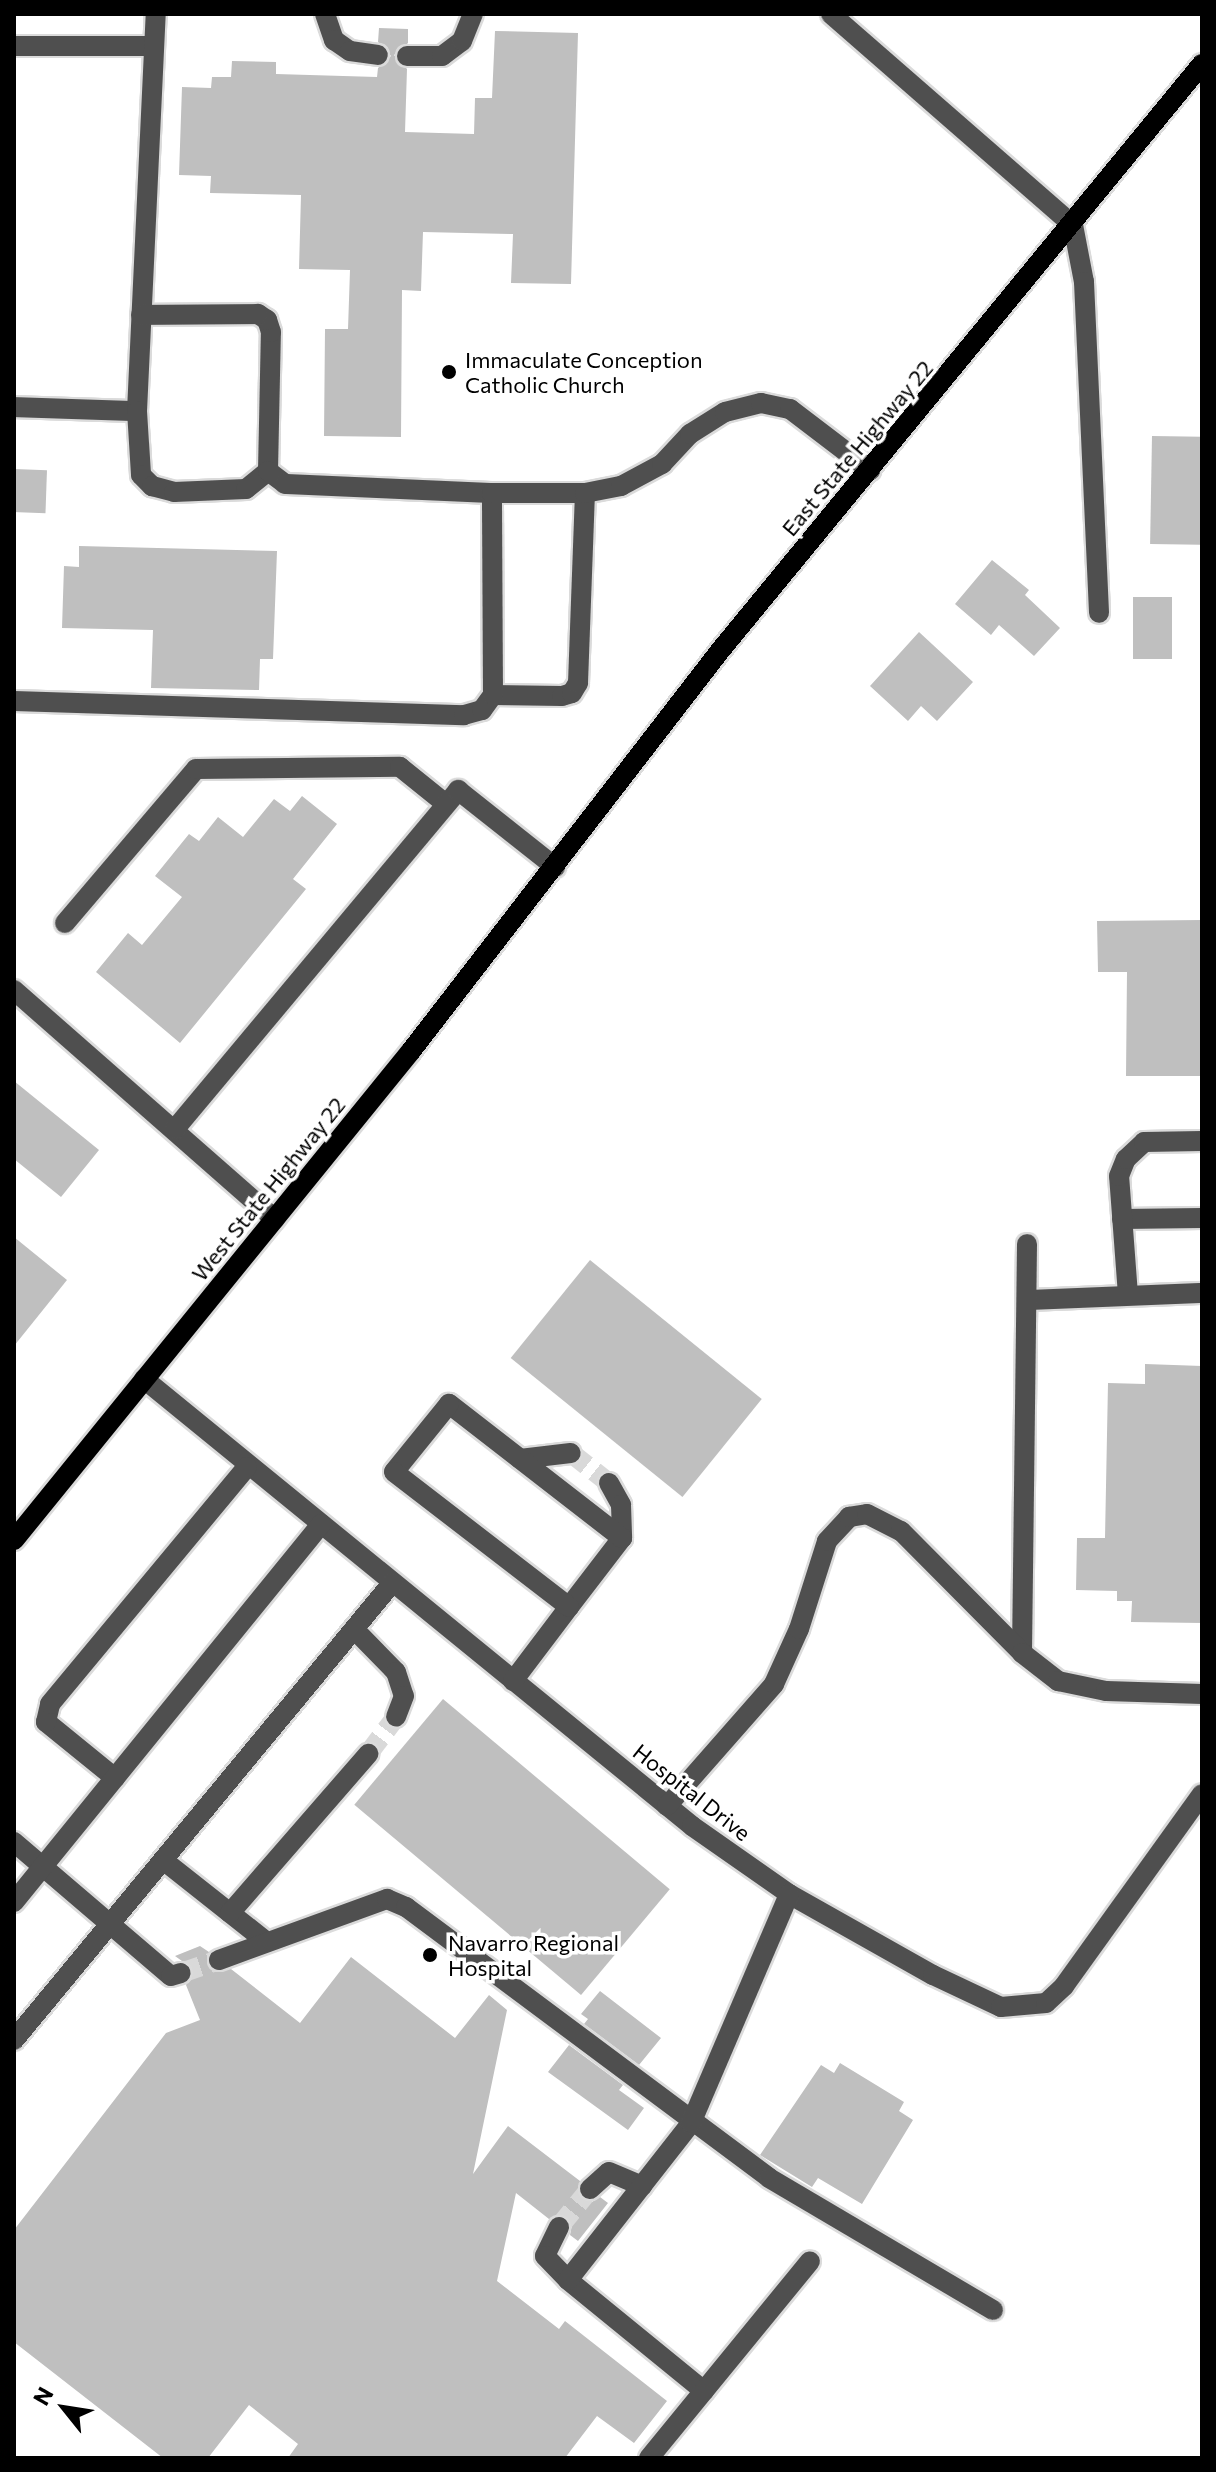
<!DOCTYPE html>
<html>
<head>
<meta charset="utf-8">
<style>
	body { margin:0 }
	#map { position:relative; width:1216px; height:2472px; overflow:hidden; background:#fff; font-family:Commissioner,sans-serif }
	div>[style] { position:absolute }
	.building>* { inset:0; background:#bfbfbf; transform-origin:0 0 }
	.minor-tunnel>* { height:20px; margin-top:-10px; transform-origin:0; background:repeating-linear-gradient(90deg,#d9d9d9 0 20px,transparent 0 30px) }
	.roads { filter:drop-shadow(2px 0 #dbdbdb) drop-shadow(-2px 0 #dbdbdb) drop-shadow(0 2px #dbdbdb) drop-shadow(0 -2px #dbdbdb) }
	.minor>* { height:20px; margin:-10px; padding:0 10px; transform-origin:10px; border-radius:10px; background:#4f4f4f }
	.major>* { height:20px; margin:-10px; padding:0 10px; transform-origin:10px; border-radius:10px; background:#000 }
	.dots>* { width:22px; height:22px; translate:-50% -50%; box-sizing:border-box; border:4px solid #fff; border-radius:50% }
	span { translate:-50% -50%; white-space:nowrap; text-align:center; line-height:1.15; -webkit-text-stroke:7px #fff; paint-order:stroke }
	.poi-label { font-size:22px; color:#000 }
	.left { translate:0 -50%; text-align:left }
	.street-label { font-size:22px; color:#000 }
	.frame { position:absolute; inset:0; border:16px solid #000; pointer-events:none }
	.north { position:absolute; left:24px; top:2368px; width:80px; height:80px; -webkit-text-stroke:6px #fff; paint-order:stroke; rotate:300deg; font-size:22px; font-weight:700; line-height:32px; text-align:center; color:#000 }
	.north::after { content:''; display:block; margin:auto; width:28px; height:36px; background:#000; clip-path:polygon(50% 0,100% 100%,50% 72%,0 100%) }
</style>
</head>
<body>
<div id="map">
	<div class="building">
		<i style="clip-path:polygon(379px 28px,408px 29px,408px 43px,394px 55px,407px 69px,405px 132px,474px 134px,475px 98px,492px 98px,495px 31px,578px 33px,571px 284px,511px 283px,513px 234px,423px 232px,421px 291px,402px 290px,401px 437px,324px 436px,325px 329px,348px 329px,350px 270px,299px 269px,301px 195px,210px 193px,211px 176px,179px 175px,182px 87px,211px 88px,212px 77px,231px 77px,232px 61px,276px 62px,276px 74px,377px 77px,378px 68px,391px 56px,378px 42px)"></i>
		<i style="left:1152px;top:436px;width:50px;height:108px;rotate:1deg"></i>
		<i style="left:14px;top:469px;width:33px;height:43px;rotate:2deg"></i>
		<i style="clip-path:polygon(79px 546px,277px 551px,273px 659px,260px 659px,259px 690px,151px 688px,153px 630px,62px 628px,64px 566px,79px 567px)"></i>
		<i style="clip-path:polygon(992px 560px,1029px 590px,1025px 595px,1060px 628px,1034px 656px,999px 625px,991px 635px,955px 604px)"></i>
		<i style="left:1133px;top:597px;width:39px;height:62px"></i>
		<i style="clip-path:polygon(919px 632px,973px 682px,937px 721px,921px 706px,908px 721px,870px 686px)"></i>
		<i style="clip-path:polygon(302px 796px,337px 824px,293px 879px,306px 889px,180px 1043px,96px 972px,128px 933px,142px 945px,182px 897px,155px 876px,189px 834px,199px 841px,218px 817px,243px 837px,274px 799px,290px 811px)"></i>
		<i style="clip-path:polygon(1202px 920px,1202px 1076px,1126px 1076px,1127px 972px,1098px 972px,1097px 921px)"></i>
		<i style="clip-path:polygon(14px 1081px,99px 1150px,61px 1197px,14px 1159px)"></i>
		<i style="clip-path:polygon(14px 1237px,67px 1280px,14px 1346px)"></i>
		<i style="left:590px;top:1260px;width:221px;height:126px;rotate:39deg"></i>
		<i style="clip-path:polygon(1145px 1364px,1202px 1366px,1202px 1623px,1131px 1622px,1132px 1601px,1117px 1601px,1117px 1591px,1076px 1590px,1077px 1538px,1105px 1538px,1108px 1383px,1145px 1384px)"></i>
		<i style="left:443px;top:1699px;width:296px;height:138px;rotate:40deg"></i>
		<i style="clip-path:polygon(200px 1946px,209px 1952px,211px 1970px,231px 1969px,300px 2023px,351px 1957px,455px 2038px,489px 1995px,507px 2010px,473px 2174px,508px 2126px,580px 2181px,581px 2198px,592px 2202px,600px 2197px,608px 2203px,578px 2241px,570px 2235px,572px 2225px,565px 2216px,549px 2219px,516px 2193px,497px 2281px,559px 2329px,565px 2321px,667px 2401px,634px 2443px,597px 2416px,565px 2458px,288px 2458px,298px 2444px,249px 2405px,208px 2458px,163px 2458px,14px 2342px,14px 2230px,166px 2033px,200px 2020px,186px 1985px,193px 1969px,175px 1956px)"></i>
		<i style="clip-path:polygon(600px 1991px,661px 2038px,639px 2065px,584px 2024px,588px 2019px,581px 2014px)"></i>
		<i style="clip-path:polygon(569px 2045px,623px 2085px,619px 2090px,644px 2108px,628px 2130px,548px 2072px)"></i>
		<i style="clip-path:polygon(840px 2063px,904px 2102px,899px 2111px,913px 2120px,862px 2204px,818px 2178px,812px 2187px,760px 2155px,821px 2065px,834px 2073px)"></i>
	</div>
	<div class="minor-tunnel">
		<i style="left:571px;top:1453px;width:48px;rotate:38.3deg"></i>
		<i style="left:368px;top:1754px;width:46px;rotate:-52.9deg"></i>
		<i style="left:181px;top:1973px;width:40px;rotate:-18.9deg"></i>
		<i style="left:559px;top:2227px;width:49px;rotate:-50.8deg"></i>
	</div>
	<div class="roads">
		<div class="minor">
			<i style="left:325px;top:14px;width:28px;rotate:71deg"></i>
			<i style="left:334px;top:40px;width:19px;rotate:35deg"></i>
			<i style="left:350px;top:51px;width:28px;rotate:8deg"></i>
			<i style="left:831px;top:14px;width:321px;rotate:41.1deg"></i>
			<i style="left:1073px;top:225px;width:58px;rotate:79.1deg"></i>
			<i style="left:1084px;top:282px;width:331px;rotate:87.4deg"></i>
			<i style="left:14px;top:46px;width:138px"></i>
			<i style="left:407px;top:56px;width:35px"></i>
			<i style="left:442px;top:56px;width:25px;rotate:-37deg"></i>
			<i style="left:462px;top:41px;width:29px;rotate:-68deg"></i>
			<i style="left:14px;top:407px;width:123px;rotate:1.9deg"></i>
			<i style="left:137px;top:411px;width:397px;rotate:-87.3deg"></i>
			<i style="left:137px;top:411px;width:64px;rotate:86.4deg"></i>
			<i style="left:141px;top:475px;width:16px;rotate:45deg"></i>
			<i style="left:152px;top:486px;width:23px;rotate:15deg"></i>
			<i style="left:174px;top:492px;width:72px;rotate:-2.4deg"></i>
			<i style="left:246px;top:489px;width:28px;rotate:-39deg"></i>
			<i style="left:268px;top:471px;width:139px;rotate:-88.8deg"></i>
			<i style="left:271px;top:332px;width:13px;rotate:-108deg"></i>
			<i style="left:267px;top:320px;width:11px;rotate:-146deg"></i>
			<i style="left:258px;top:314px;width:117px;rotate:179.5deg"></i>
			<i style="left:268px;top:471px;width:21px;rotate:37deg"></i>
			<i style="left:285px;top:484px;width:207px;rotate:2.5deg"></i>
			<i style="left:493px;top:695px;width:69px;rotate:0.8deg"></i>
			<i style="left:562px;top:696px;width:10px;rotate:-17deg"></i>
			<i style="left:572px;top:693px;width:12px;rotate:-59deg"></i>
			<i style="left:578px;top:683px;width:190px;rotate:-87.9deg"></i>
			<i style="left:14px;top:701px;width:450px;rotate:1.8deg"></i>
			<i style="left:464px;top:715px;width:19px;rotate:-16deg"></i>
			<i style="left:482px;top:710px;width:19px;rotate:-54deg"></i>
			<i style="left:493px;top:695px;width:202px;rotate:-90.3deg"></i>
			<i style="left:492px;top:493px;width:93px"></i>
			<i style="left:585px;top:493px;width:37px;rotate:-11deg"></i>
			<i style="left:621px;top:486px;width:47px;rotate:-28.2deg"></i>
			<i style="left:662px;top:464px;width:41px;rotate:-47deg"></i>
			<i style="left:690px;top:434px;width:41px;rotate:-32.2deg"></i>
			<i style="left:725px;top:412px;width:37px;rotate:-14deg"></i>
			<i style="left:761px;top:403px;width:30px;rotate:12deg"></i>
			<i style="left:790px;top:409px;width:101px;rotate:37.3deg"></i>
			<i style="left:65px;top:923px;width:202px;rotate:-49.6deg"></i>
			<i style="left:196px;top:769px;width:204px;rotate:-0.6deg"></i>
			<i style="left:400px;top:767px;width:59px;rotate:38.8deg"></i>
			<i style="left:14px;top:990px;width:347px;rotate:41.3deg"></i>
			<i style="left:175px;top:1129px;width:442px;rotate:-50.1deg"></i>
			<i style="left:458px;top:790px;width:124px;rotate:38.4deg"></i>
			<i style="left:1122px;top:1219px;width:80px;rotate:-0.7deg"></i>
			<i style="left:1128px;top:1295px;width:119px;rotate:-94.3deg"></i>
			<i style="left:1119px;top:1176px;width:18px;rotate:-68deg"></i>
			<i style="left:1126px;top:1159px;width:25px;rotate:-43deg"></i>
			<i style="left:1144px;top:1142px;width:58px;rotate:-1deg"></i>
			<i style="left:1027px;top:1300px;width:175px;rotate:-2.3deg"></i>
			<i style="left:144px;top:1379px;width:707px;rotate:39.2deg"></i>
			<i style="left:692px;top:1826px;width:118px;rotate:35deg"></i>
			<i style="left:789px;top:1894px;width:165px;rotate:29.4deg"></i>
			<i style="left:933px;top:1975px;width:75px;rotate:25.2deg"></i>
			<i style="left:1001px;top:2007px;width:45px;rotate:-5.1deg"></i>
			<i style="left:1046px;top:2003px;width:25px;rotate:-43deg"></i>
			<i style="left:1064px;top:1986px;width:236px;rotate:-54.3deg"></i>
			<i style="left:520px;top:1459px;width:51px;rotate:-6.7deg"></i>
			<i style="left:609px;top:1483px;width:25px;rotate:61deg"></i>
			<i style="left:621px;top:1505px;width:33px;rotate:88deg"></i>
			<i style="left:354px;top:1629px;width:60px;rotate:45.7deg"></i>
			<i style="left:396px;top:1672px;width:25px;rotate:72deg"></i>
			<i style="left:404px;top:1696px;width:22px;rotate:111deg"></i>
			<i style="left:1022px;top:1653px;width:409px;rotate:-89.3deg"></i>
			<i style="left:513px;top:1681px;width:93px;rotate:-52.9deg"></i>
			<i style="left:569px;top:1607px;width:87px;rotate:-52.5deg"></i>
			<i style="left:622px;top:1538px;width:219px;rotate:-142.2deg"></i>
			<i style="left:449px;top:1404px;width:87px;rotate:129deg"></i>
			<i style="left:394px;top:1472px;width:221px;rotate:37.6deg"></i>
			<i style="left:115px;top:1778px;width:89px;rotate:-140.9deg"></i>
			<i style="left:46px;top:1722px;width:18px;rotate:-77deg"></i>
			<i style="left:50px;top:1704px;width:308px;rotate:-50.3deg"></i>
			<i style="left:667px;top:1806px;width:162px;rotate:-48.7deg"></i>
			<i style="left:774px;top:1684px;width:60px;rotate:-65.6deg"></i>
			<i style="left:799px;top:1629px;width:92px;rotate:-72.3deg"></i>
			<i style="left:827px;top:1541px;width:33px;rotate:-47deg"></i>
			<i style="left:849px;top:1517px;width:18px;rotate:-9deg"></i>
			<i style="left:867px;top:1514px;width:38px;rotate:27deg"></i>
			<i style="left:901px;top:1531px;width:172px;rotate:45.2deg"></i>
			<i style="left:1022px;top:1653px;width:46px;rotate:37.9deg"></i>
			<i style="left:1058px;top:1681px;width:49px;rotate:11.8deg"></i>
			<i style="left:1106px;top:1691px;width:96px;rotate:1.8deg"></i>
			<i style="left:14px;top:1842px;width:206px;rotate:40.5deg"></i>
			<i style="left:171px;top:1976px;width:10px;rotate:-17deg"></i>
			<i style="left:163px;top:1860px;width:132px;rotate:38.3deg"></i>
			<i style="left:14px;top:1902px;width:487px;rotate:-50.9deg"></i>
			<i style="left:230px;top:1913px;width:211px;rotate:-49deg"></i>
			<i style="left:219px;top:1960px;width:179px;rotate:-20deg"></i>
			<i style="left:387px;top:1899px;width:21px;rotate:23deg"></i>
			<i style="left:406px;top:1907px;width:453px;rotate:36.7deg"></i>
			<i style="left:769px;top:2178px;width:260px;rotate:30.5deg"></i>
			<i style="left:14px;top:2040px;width:593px;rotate:-50.4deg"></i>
			<i style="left:590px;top:2189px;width:25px;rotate:-42deg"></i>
			<i style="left:609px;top:2172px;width:36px;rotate:23deg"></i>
			<i style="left:559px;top:2227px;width:32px;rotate:116deg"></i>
			<i style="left:545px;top:2256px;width:33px;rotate:46deg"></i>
			<i style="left:704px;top:2391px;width:176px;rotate:-140.8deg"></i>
			<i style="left:568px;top:2280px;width:199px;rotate:-51.9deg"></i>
			<i style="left:691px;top:2123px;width:249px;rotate:-66.8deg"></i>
			<i style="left:649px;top:2458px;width:254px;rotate:-50.7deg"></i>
		</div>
		<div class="major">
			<i style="left:14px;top:1540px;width:630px;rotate:-50.93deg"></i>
			<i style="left:411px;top:1051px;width:504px;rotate:-52.33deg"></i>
			<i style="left:719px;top:652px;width:761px;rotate:-50.6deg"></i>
		</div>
	</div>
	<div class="dots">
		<i style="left:449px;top:372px;background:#000"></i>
		<i style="left:430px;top:1955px;background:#000"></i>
	</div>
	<div class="poi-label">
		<span class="left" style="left:465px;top:372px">Immaculate Conception<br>Catholic Church</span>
		<span class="left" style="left:448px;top:1955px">Navarro Regional<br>Hospital</span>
	</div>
	<div class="street-label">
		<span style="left:857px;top:448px;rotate:-50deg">East State Highway 22</span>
		<span style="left:268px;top:1189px;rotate:-51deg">West State Highway 22</span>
		<span style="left:692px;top:1792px;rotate:38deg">Hospital Drive</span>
	</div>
	<div class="frame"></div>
	<div class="north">N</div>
</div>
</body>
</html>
